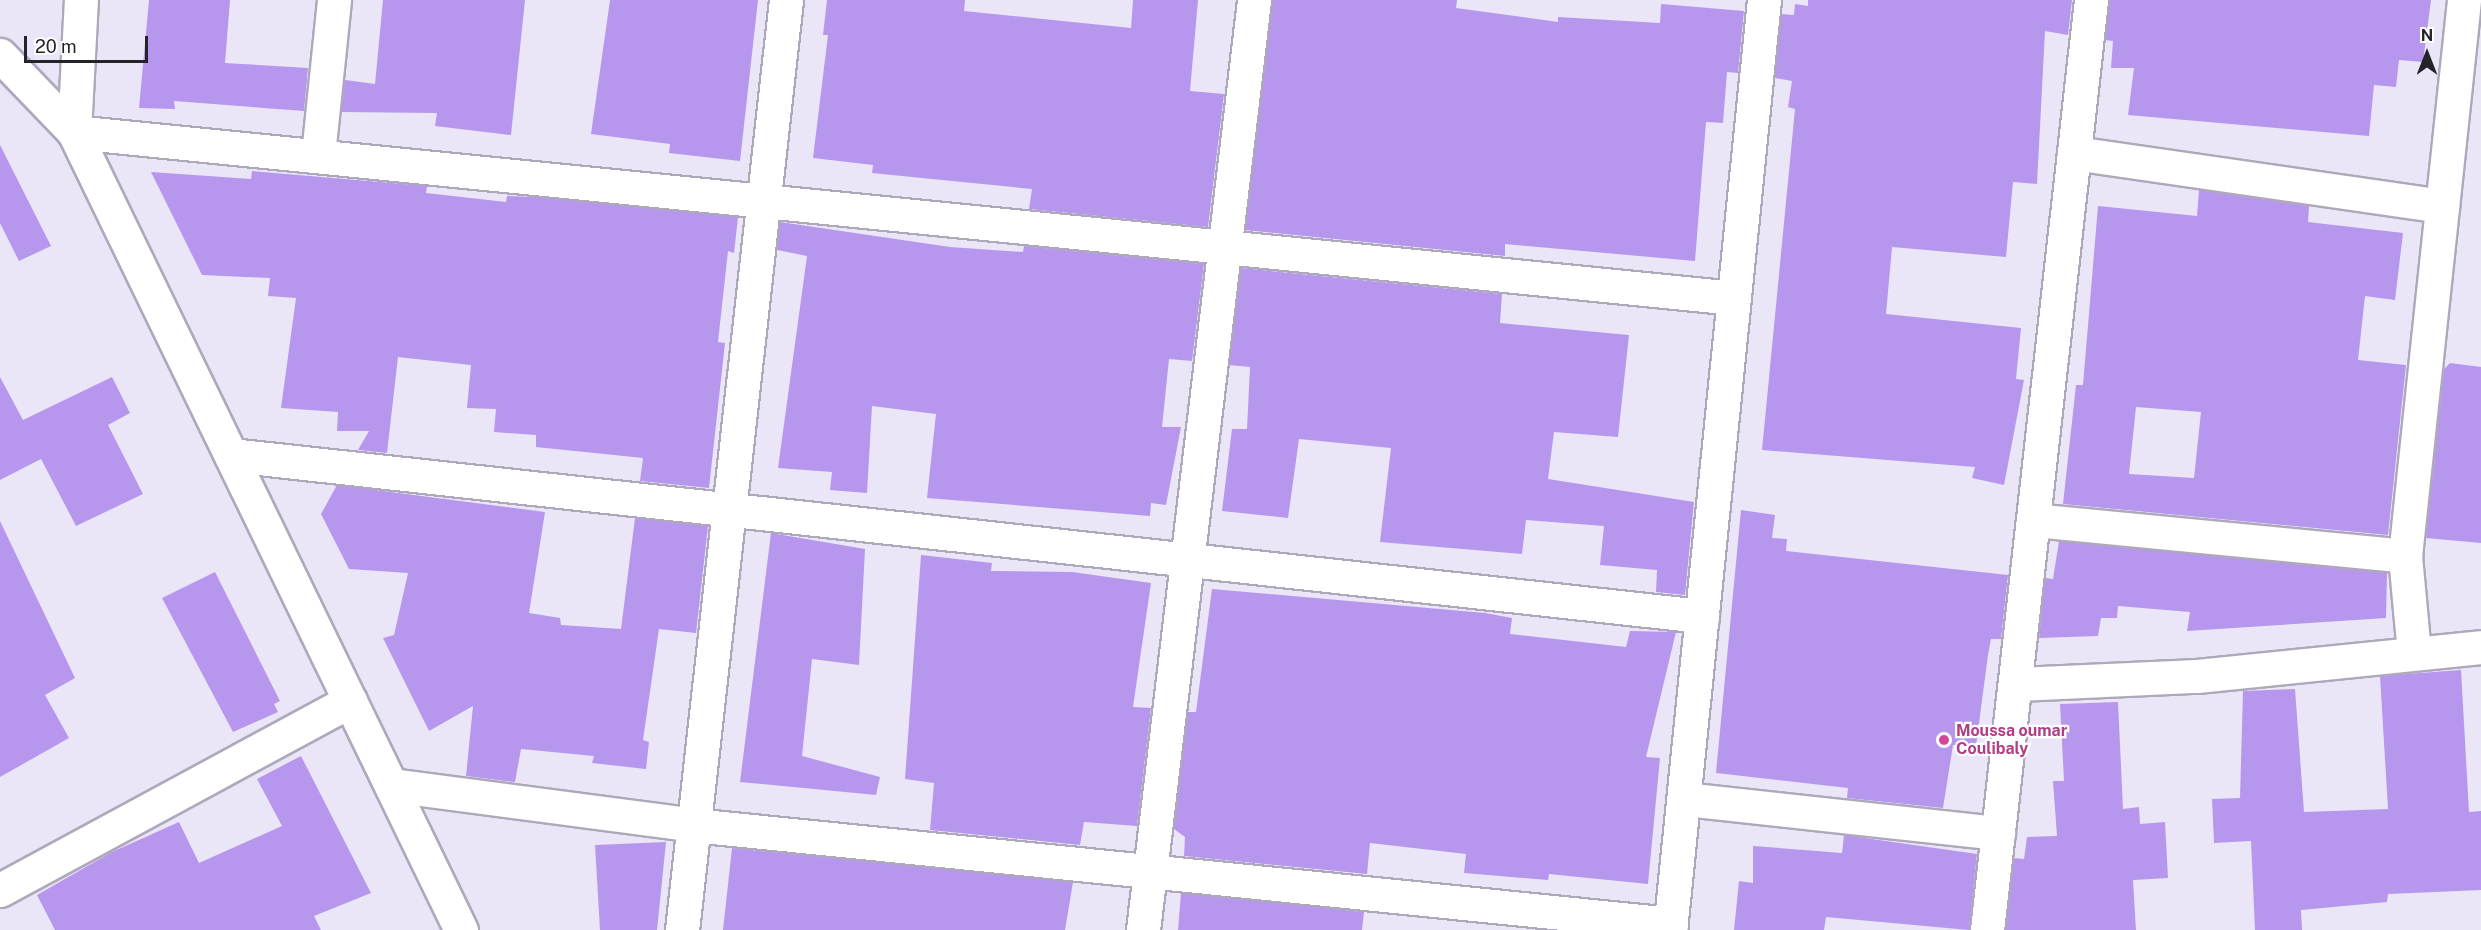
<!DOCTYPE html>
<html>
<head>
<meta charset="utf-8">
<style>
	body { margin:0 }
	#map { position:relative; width:2481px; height:930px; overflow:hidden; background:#ebe6f7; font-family:"Public Sans",sans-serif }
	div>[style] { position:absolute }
	.building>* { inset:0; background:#b697ed }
	.roads { filter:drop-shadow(2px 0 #aea9ba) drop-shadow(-2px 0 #aea9ba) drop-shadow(0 2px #aea9ba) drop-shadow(0 -2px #aea9ba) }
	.minor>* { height:33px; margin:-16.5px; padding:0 16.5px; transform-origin:16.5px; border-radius:16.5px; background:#fff }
	.dots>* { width:16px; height:16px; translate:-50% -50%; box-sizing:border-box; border:3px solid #fff; border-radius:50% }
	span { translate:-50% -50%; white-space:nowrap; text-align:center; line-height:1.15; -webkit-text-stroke:4.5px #fff; paint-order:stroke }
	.hotel-label { font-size:16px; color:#b23c85; font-weight:700 }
	.left { translate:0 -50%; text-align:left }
	.north { position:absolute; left:2397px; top:24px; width:60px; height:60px; -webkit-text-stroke:4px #fff; paint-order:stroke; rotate:0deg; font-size:16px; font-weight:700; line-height:24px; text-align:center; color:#25232a }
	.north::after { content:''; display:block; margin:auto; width:21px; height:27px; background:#25232a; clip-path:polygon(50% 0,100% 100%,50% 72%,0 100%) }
	.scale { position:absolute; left:24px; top:36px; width:124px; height:27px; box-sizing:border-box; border:3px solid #25232a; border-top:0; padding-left:8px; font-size:18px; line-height:21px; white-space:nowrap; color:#25232a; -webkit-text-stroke:4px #fff; paint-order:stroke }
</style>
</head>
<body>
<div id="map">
	<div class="building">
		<i style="clip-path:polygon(149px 0,230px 0,225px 63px,308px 68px,304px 111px,174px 101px,175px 109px,139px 108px)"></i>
		<i style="clip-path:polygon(383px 0,525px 0,511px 135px,435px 126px,437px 113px,341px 112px,345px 80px,375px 84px)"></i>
		<i style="clip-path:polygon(610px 0,758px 0,740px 161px,669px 153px,670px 144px,591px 134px)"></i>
		<i style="clip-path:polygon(827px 0,965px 0,964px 11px,1131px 28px,1133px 0,1198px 0,1190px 91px,1224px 94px,1208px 227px,1029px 209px,1032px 189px,872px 173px,873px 165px,813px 158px,828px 35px,823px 35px)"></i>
		<i style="clip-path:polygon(1272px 0,1457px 0,1456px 8px,1558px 22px,1558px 17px,1660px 23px,1661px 4px,1744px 11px,1738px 73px,1727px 72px,1723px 123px,1706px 122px,1695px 261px,1505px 244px,1505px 256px,1245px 230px)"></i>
		<i style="clip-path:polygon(1808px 0,2072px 0,2068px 35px,2045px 31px,2037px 184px,2013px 182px,2006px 257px,1892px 247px,1886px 314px,2021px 328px,2016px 379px,2024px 380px,2004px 485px,1972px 478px,1975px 467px,1762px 450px,1795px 109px,1788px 107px,1792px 81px,1775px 78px,1781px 14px,1794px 15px,1795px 4px,1808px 6px)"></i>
		<i style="clip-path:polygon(2109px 0,2431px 0,2423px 62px,2399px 60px,2396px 87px,2374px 85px,2369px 136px,2128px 115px,2134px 68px,2111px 68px,2113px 41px,2105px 40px)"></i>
		<i style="clip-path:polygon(0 145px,51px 246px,19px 261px,0 223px)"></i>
		<i style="clip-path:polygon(252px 171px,427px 186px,426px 193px,506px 202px,507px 196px,535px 197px,738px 217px,734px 253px,728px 251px,718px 342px,725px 343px,709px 488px,640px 481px,643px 458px,536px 447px,536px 435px,494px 432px,496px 409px,467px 408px,471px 365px,398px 357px,387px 453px,358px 450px,369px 431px,337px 431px,338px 412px,281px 408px,296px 298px,268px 296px,270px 278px,202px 275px,151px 172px,251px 179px)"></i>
		<i style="clip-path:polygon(evenodd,2199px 190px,2309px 206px,2308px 222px,2403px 233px,2395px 300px,2365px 296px,2358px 360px,2406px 365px,2388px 535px,2063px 504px,2076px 385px,2083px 385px,2098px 206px,2197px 216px,2199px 190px,2136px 407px,2201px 412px,2194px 478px,2129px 474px,2136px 407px)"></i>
		<i style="clip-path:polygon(780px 222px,950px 247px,1023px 252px,1024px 246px,1204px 264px,1192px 361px,1169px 359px,1162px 427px,1181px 427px,1166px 505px,1151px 503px,1150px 516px,927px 498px,936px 414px,872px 406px,867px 493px,830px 490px,832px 472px,778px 468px,807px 256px,777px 250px)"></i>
		<i style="clip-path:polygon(1241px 268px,1502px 294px,1500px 323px,1629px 335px,1618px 437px,1554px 432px,1548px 479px,1694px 502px,1685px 595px,1656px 592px,1657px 570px,1600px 565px,1604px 526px,1526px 520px,1522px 554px,1380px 542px,1391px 448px,1299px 439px,1288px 518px,1222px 511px,1232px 429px,1247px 429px,1250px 367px,1229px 365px)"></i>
		<i style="clip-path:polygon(2450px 363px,2481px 367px,2481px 543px,2426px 538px,2444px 369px)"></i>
		<i style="clip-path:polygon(0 377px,23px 420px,112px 377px,130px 413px,108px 425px,143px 494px,76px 526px,41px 459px,0 480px)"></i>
		<i style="clip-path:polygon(337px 485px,545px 512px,529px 613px,560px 618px,561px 625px,621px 629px,635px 518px,708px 526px,696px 633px,659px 629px,643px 740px,649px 742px,646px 769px,592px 763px,594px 756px,521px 749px,515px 782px,466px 776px,473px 706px,429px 731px,383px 638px,394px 635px,408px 573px,349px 569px,321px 514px)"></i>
		<i style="clip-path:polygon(1741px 510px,1775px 515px,1772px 538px,1787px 539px,1786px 551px,2008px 575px,2001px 639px,1991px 639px,1988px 655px,1976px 746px,1953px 745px,1943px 808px,1847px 798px,1848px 788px,1716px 773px)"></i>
		<i style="clip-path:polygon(0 521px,75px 678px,45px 695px,69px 738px,0 777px)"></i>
		<i style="clip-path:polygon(771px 533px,865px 549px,859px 665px,812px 659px,802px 756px,880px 777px,876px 795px,740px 782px)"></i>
		<i style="clip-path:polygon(2059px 541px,2387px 573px,2386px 618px,2187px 631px,2190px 612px,2118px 606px,2117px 618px,2101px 618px,2098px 636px,2039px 638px,2045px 578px,2053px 579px)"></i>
		<i style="clip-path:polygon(921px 555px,992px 563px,991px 571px,1072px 572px,1151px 583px,1133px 707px,1151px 708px,1137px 826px,1084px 822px,1080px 845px,930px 830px,934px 783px,905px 779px)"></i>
		<i style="clip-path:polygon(215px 572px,280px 701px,274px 704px,278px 712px,233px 732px,162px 598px)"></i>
		<i style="clip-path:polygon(1212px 589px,1485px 613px,1512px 618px,1510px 634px,1626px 647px,1630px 631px,1676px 632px,1646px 757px,1660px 758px,1648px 884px,1549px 874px,1548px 880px,1464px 873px,1466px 854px,1370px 843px,1367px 874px,1184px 856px,1185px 837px,1174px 829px,1188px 712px,1196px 712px)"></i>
		<i style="clip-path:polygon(2461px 670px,2469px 812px,2481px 811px,2481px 890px,2388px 894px,2387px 902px,2301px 910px,2302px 930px,2255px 930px,2251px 841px,2214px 843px,2212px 799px,2240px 798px,2243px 691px,2295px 689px,2304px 812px,2388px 809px,2380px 676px)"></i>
		<i style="clip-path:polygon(2118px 702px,2123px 809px,2139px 807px,2140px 824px,2165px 822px,2168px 878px,2133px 880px,2136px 930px,2006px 930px,2014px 858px,2024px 859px,2027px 837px,2057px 836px,2053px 781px,2064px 781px,2060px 704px)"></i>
		<i style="clip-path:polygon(301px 756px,371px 893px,314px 916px,321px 930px,55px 930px,37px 895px,112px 852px,179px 822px,199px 863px,282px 826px,257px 779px)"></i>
		<i style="clip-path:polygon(1844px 835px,1977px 854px,1969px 930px,1826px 917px,1824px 930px,1734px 930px,1739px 881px,1753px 883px,1753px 846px,1842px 853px)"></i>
		<i style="clip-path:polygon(666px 842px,657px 930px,600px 930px,595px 845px)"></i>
		<i style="clip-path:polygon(732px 848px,1073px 882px,1065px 930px,723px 930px)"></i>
		<i style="clip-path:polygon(1181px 893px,1364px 912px,1362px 930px,1178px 930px)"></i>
	</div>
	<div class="roads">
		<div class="minor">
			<i style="left:0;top:55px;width:107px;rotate:46.1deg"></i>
			<i style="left:74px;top:132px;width:887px;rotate:64.13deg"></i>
			<i style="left:74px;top:132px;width:1668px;rotate:5.71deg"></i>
			<i style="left:74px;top:132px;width:132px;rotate:-87deg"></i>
			<i style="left:2074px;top:153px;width:372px;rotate:8.2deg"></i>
			<i style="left:318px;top:155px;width:156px;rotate:-84.1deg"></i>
			<i style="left:231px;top:455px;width:1480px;rotate:6.25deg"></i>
			<i style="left:2033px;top:520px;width:374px;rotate:5.5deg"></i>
			<i style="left:2414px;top:653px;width:97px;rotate:-95.3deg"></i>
			<i style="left:2405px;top:556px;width:559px;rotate:-83.94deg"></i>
			<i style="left:2018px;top:684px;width:179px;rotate:-2.6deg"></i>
			<i style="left:2197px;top:676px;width:285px;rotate:-5.8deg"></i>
			<i style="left:391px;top:785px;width:305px;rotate:7.5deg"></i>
			<i style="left:693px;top:825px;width:983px;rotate:5.78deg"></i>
			<i style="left:1684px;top:799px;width:316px;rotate:6.2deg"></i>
			<i style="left:0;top:890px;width:398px;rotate:-28.4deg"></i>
			<i style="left:682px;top:930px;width:936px;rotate:-83.62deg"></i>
			<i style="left:1143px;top:930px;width:937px;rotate:-83.19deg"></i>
			<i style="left:1670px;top:930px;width:935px;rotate:-84.23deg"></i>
			<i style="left:1987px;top:930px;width:936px;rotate:-83.62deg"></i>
		</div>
	</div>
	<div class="dots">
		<i style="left:1944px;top:740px;background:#d1479c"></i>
	</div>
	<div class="hotel-label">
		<span class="left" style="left:1956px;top:740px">Moussa oumar<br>Coulibaly</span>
	</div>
	<div class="north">N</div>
	<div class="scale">20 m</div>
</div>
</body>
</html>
